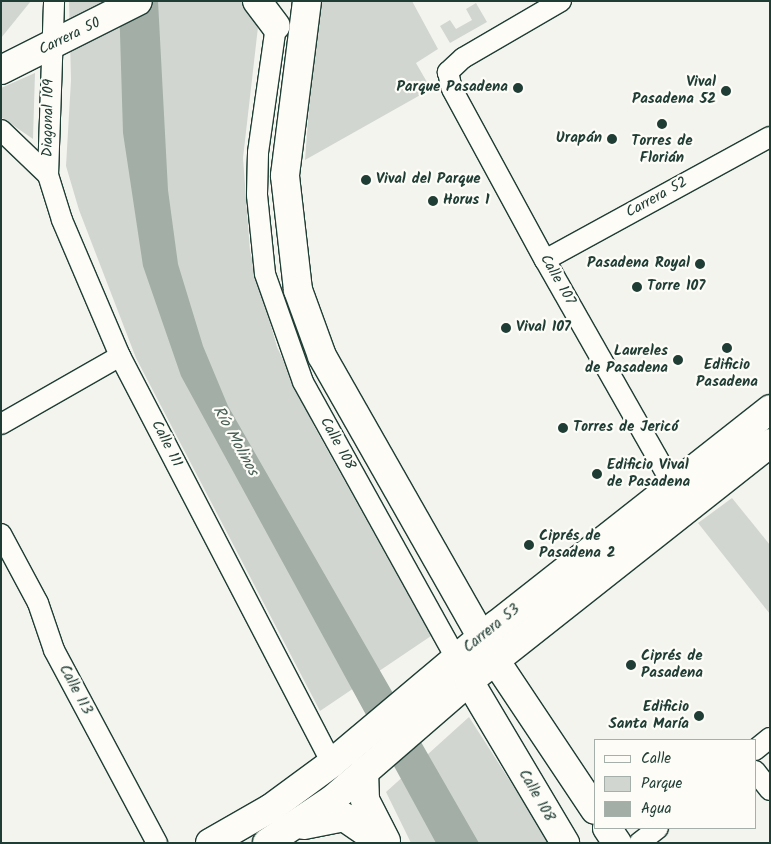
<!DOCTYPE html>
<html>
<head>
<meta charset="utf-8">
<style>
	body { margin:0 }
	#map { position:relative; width:771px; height:844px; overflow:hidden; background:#f4f4ef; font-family:Kalam,sans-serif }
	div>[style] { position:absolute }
	.green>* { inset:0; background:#d1d6d1 }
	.water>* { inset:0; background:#a3aea7 }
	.roads { filter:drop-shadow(1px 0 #1f3d34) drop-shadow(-1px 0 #1f3d34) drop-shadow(0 1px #1f3d34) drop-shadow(0 -1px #1f3d34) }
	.street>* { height:20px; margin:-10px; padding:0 10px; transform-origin:10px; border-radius:10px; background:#fdfcf7 }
	.secondary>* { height:28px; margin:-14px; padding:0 14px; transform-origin:14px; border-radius:14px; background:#fdfcf7 }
	.dots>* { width:14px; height:14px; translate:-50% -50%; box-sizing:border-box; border:2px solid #fdfcf7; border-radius:50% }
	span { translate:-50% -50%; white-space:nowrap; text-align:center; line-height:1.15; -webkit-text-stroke:4.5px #fdfcf7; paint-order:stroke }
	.street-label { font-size:15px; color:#1f3d34 }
	.poi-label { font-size:15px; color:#1f3d34; font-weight:700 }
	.right { translate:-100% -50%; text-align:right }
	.left { translate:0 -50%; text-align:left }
	.water-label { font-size:16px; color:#475f56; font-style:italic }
	.frame { position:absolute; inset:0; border:2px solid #1f3d34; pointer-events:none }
	.legend { position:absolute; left:594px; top:739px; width:162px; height:90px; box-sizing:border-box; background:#fdfcf7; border:1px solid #a4b0a9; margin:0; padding:6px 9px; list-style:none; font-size:15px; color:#1f3d34 }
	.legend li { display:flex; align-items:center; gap:10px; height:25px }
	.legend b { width:25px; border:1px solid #a4b0a9 }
</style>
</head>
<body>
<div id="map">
	<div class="green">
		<i style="clip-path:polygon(1px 1px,31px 1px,1px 38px)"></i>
		<i style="clip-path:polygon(69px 1px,261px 1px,243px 158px,250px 251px,277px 347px,314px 426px,431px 636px,320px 711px,136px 358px,79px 210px,66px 166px,71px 80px)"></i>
		<i style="clip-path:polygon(317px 1px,412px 1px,438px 49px,416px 63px,431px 89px,305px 160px)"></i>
		<i style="clip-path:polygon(476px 3px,487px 22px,450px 43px,440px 26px,450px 20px,456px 29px,472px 20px,466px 9px)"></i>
		<i style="clip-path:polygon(35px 73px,33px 139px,1px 117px,1px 88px)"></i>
		<i style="clip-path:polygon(732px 498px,770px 545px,770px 614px,698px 523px)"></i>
		<i style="clip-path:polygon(469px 717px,519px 795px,551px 843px,411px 843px,386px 792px)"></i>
	</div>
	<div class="water">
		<i style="clip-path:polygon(119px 1px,158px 1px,168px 190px,178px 264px,203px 346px,228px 406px,479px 843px,436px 843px,181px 376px,143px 266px,123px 133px)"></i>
	</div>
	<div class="roads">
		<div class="street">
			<i style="left:561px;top:1px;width:113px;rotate:149.8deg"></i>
			<i style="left:463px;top:58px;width:21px;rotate:137deg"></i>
			<i style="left:448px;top:72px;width:17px;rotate:77deg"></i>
			<i style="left:452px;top:89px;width:195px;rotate:61.5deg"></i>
			<i style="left:545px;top:260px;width:259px;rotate:60.4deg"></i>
			<i style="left:276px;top:26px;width:128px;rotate:98.1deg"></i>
			<i style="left:258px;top:153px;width:42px;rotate:91.4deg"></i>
			<i style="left:257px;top:195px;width:79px;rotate:84.2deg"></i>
			<i style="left:265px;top:274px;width:114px;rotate:70.6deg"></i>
			<i style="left:303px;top:382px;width:316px;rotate:61deg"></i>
			<i style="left:1px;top:130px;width:65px;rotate:43.8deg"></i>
			<i style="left:48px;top:175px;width:47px;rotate:72.7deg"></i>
			<i style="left:62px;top:220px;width:148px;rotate:66.9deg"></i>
			<i style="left:120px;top:356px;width:459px;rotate:62.5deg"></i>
			<i style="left:48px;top:175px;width:174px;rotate:-88deg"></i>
			<i style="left:545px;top:260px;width:256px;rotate:-28.7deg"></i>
			<i style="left:1px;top:424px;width:137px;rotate:-29.7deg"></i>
			<i style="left:1px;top:534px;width:78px;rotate:61.8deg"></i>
			<i style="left:38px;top:603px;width:50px;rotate:71.2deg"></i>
			<i style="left:54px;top:650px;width:219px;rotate:61.9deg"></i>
			<i style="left:755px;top:750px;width:19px;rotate:-39deg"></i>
			<i style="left:755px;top:771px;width:24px;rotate:52deg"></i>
			<i style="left:639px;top:843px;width:24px;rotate:-38deg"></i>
		</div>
		<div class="secondary">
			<i style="left:257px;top:1px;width:31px;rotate:53deg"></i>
			<i style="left:307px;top:1px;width:176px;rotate:97.2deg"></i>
			<i style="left:285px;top:176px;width:115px;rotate:83.5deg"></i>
			<i style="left:298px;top:290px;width:70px;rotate:70deg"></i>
			<i style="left:322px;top:356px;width:350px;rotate:60.4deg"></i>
			<i style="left:495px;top:660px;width:180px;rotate:56.3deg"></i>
			<i style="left:1px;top:70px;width:153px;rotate:-26.7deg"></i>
			<i style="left:460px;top:666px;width:206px;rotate:59.3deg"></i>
			<i style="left:364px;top:771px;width:29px;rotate:88deg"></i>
			<i style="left:365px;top:800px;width:46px;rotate:62.9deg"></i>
			<i style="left:304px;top:825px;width:41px;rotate:-11.3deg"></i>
			<i style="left:344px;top:817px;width:46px;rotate:34.4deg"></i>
			<i style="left:607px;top:828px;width:18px;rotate:56deg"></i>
			<i style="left:210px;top:843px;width:70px;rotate:-29.8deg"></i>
			<i style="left:271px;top:808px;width:76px;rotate:-36.4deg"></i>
			<i style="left:332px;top:763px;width:214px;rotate:-40.1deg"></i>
			<i style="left:496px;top:625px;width:349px;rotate:-38.2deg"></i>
			<i style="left:267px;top:843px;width:79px;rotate:-33.7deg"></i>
			<i style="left:333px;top:799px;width:180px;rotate:-40.9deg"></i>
			<i style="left:469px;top:681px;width:384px;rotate:-38.3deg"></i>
		</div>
	</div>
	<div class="dots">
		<i style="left:518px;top:88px;background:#1f3d34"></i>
		<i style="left:726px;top:91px;background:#1f3d34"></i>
		<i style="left:662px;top:124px;background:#1f3d34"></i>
		<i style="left:612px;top:139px;background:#1f3d34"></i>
		<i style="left:366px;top:180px;background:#1f3d34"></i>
		<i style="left:433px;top:201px;background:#1f3d34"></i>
		<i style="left:700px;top:264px;background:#1f3d34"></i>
		<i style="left:637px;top:287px;background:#1f3d34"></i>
		<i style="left:506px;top:328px;background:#1f3d34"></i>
		<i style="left:727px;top:348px;background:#1f3d34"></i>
		<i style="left:678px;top:360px;background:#1f3d34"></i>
		<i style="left:563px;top:428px;background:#1f3d34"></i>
		<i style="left:597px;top:474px;background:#1f3d34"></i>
		<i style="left:529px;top:545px;background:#1f3d34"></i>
		<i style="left:631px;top:665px;background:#1f3d34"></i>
		<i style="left:699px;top:716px;background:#1f3d34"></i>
	</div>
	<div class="street-label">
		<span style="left:70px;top:37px;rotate:-26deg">Carrera 50</span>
		<span style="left:49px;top:118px;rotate:-89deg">Diagonal 109</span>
		<span style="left:657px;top:198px;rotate:-29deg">Carrera 52</span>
		<span style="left:557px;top:280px;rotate:60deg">Calle 107</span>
		<span style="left:166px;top:444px;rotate:63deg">Calle 111</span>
		<span style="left:337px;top:444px;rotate:61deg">Calle 108</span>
		<span style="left:492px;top:629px;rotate:-39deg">Carrera 53</span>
		<span style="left:75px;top:690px;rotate:62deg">Calle 113</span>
		<span style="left:536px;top:796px;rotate:60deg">Calle 108</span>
	</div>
	<div class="poi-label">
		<span class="right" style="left:716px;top:91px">Vival<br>Pasadena 52</span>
		<span class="right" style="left:508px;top:88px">Parque Pasadena</span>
		<span class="right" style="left:602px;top:139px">Urapán</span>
		<span style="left:662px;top:150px">Torres de<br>Florián</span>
		<span class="left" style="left:376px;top:180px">Vival del Parque</span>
		<span class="left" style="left:443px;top:201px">Horus 1</span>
		<span class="right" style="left:690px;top:264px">Pasadena Royal</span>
		<span class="left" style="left:647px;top:287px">Torre 107</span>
		<span class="left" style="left:516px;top:328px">Vival 107</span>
		<span class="right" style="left:668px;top:360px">Laureles<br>de Pasadena</span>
		<span style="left:727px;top:374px">Edificio<br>Pasadena</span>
		<span class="left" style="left:573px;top:428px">Torres de Jericó</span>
		<span class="left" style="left:607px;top:474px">Edificio Vival<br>de Pasadena</span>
		<span class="left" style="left:539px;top:545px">Ciprés de<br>Pasadena 2</span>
		<span class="left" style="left:641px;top:665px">Ciprés de<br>Pasadena</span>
		<span class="right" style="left:689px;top:716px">Edificio<br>Santa María</span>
	</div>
	<div class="water-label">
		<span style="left:235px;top:441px;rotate:61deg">Río Molinos</span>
	</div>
	<div class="frame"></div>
	<ul class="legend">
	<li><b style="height:6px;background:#fdfcf7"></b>Calle</li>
	<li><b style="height:14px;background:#d1d6d1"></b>Parque</li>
	<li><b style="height:14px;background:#a3aea7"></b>Agua</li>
	</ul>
</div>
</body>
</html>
